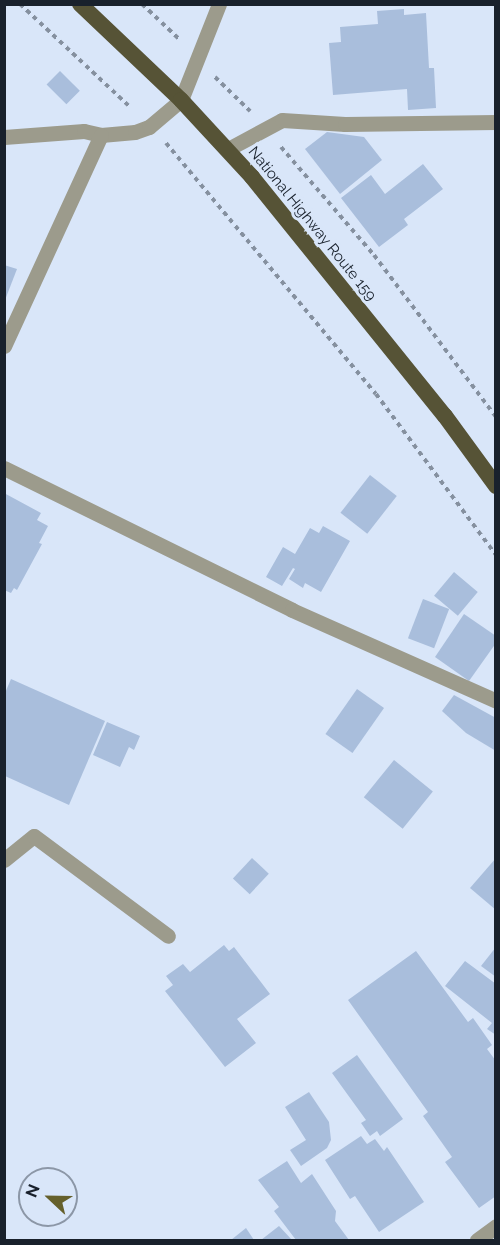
<!DOCTYPE html>
<html>
<head>
<meta charset="utf-8">
<style>
	body { margin:0 }
	#map { position:relative; width:500px; height:1245px; overflow:hidden; background:#d9e6f9; font-family:Raleway,sans-serif }
	div>[style] { position:absolute }
	.building>* { inset:0; background:#a9bedc; transform-origin:0 0 }
	.path>* { height:4px; margin-top:-2px; transform-origin:0; background:repeating-linear-gradient(90deg,#85909f 0 4.5px,transparent 0 9px) }
	.service>* { height:15px; margin:-7.5px; padding:0 7.5px; transform-origin:7.5px; border-radius:7.5px; background:#9c9b8c }
	.minor>* { height:15px; margin:-7.5px; padding:0 7.5px; transform-origin:7.5px; border-radius:7.5px; background:#9c9b8c }
	.trunk>* { height:16px; margin:-8px; padding:0 8px; transform-origin:8px; border-radius:8px; background:#565336 }
	span { translate:-50% -50%; white-space:nowrap; text-align:center; line-height:1.15; -webkit-text-stroke:6px #d9e6f9; paint-order:stroke }
	.street-label { font-size:15px; color:#19212c }
	.frame { position:absolute; inset:0; border:6px solid #19212c; pointer-events:none }
	.north { position:absolute; left:18px; top:1167px; width:60px; height:60px; box-sizing:border-box; background:#d9e6f9; border:2px solid #8c97a7; border-radius:50%; rotate:292deg; font-size:16px; font-weight:700; line-height:24px; text-align:center; color:#19212c }
	.north::after { content:''; display:block; margin:auto; width:21px; height:27px; background:#65602c; clip-path:polygon(50% 0,100% 100%,50% 72%,0 100%) }
</style>
</head>
<body>
<div id="map">
	<div class="building">
		<i style="clip-path:polygon(404px 9px,404px 15px,426px 13px,429px 68px,434px 68px,436px 108px,408px 110px,407px 89px,333px 95px,329px 43px,341px 42px,340px 27px,378px 24px,377px 11px)"></i>
		<i style="left:60px;top:71px;width:28px;height:19px;rotate:45deg"></i>
		<i style="clip-path:polygon(327px 132px,364px 137px,382px 160px,340px 194px,305px 149px)"></i>
		<i style="clip-path:polygon(423px 164px,443px 189px,404px 219px,408px 225px,379px 247px,341px 198px,371px 175px,385px 194px)"></i>
		<i style="clip-path:polygon(4px 265px,17px 269px,5px 300px,4px 300px)"></i>
		<i style="left:370px;top:475px;width:34px;height:48px;rotate:38deg"></i>
		<i style="clip-path:polygon(4px 493px,41px 513px,37px 520px,48px 526px,39px 543px,42px 544px,17px 590px,14px 588px,11px 593px,4px 590px)"></i>
		<i style="clip-path:polygon(323px 526px,350px 541px,321px 592px,305px 583px,303px 588px,289px 579px,295px 569px,293px 568px,282px 586px,266px 577px,283px 547px,295px 554px,310px 528px,319px 533px)"></i>
		<i style="left:454px;top:572px;width:31px;height:31px;rotate:40deg"></i>
		<i style="left:423px;top:599px;width:28px;height:42px;rotate:21deg"></i>
		<i style="clip-path:polygon(464px 614px,496px 636px,496px 643px,469px 681px,435px 657px)"></i>
		<i style="clip-path:polygon(11px 679px,105px 721px,69px 805px,5px 776px,5px 693px)"></i>
		<i style="left:357px;top:689px;width:33px;height:55px;rotate:35deg"></i>
		<i style="clip-path:polygon(454px 695px,496px 718px,496px 751px,466px 733px,442px 711px)"></i>
		<i style="clip-path:polygon(107px 722px,140px 736px,134px 750px,129px 747px,120px 767px,93px 755px)"></i>
		<i style="left:394px;top:760px;width:50px;height:48px;rotate:39deg"></i>
		<i style="left:252px;top:858px;width:23px;height:28px;rotate:43deg"></i>
		<i style="clip-path:polygon(496px 858px,496px 910px,470px 888px)"></i>
		<i style="clip-path:polygon(224px 945px,229px 951px,234px 947px,270px 994px,237px 1019px,256px 1043px,225px 1067px,165px 991px,173px 985px,166px 976px,183px 964px,190px 972px)"></i>
		<i style="clip-path:polygon(496px 947px,496px 977px,481px 966px)"></i>
		<i style="clip-path:polygon(416px 951px,468px 1022px,473px 1018px,492px 1045px,487px 1049px,496px 1061px,496px 1196px,479px 1208px,445px 1162px,452px 1157px,423px 1116px,428px 1112px,348px 1000px)"></i>
		<i style="clip-path:polygon(465px 961px,496px 984px,496px 1035px,487px 1029px,492px 1023px,445px 986px)"></i>
		<i style="clip-path:polygon(357px 1055px,403px 1119px,380px 1136px,377px 1131px,370px 1136px,361px 1123px,366px 1120px,332px 1073px)"></i>
		<i style="clip-path:polygon(309px 1092px,329px 1122px,331px 1140px,327px 1148px,301px 1166px,290px 1150px,306px 1140px,285px 1107px)"></i>
		<i style="clip-path:polygon(361px 1136px,367px 1144px,375px 1139px,384px 1151px,387px 1147px,424px 1202px,379px 1232px,355px 1196px,350px 1199px,325px 1160px)"></i>
		<i style="clip-path:polygon(287px 1161px,301px 1183px,312px 1174px,336px 1211px,335px 1221px,349px 1240px,296px 1240px,274px 1211px,279px 1207px,258px 1180px)"></i>
		<i style="clip-path:polygon(279px 1226px,292px 1240px,261px 1240px)"></i>
		<i style="clip-path:polygon(246px 1228px,254px 1240px,231px 1240px)"></i>
	</div>
	<div class="path">
		<i style="left:20px;top:4px;width:152px;rotate:43.1deg"></i>
		<i style="left:142px;top:4px;width:51px;rotate:43.4deg"></i>
		<i style="left:215px;top:77px;width:49px;rotate:44.2deg"></i>
		<i style="left:166px;top:143px;width:327px;rotate:50.1deg"></i>
		<i style="left:376px;top:394px;width:201px;rotate:53.3deg"></i>
		<i style="left:281px;top:147px;width:143px;rotate:49.3deg"></i>
		<i style="left:374px;top:255px;width:203px;rotate:53deg"></i>
	</div>
	<div class="service">
		<i style="left:4px;top:860px;width:38px;rotate:-39deg"></i>
		<i style="left:34px;top:836px;width:167px;rotate:36.7deg"></i>
	</div>
	<div class="minor">
		<i style="left:4px;top:137px;width:80px;rotate:-4.3deg"></i>
		<i style="left:84px;top:131px;width:17px;rotate:13deg"></i>
		<i style="left:101px;top:135px;width:34px;rotate:-5deg"></i>
		<i style="left:135px;top:132px;width:15px;rotate:-20deg"></i>
		<i style="left:149px;top:127px;width:42px;rotate:-40.2deg"></i>
		<i style="left:181px;top:100px;width:103px;rotate:-68.4deg"></i>
		<i style="left:228px;top:149px;width:61px;rotate:-28.2deg"></i>
		<i style="left:282px;top:120px;width:63px;rotate:3.6deg"></i>
		<i style="left:345px;top:124px;width:151px;rotate:-0.8deg"></i>
		<i style="left:4px;top:346px;width:232px;rotate:-65.3deg"></i>
		<i style="left:4px;top:468px;width:321px;rotate:26.2deg"></i>
		<i style="left:292px;top:610px;width:223px;rotate:24deg"></i>
		<i style="left:477px;top:1240px;width:24px;rotate:-36deg"></i>
	</div>
	<div class="trunk">
		<i style="left:80px;top:4px;width:139px;rotate:43.5deg"></i>
		<i style="left:181px;top:100px;width:105px;rotate:47.3deg"></i>
		<i style="left:252px;top:177px;width:307px;rotate:51.1deg"></i>
		<i style="left:445px;top:416px;width:87px;rotate:53.9deg"></i>
	</div>
	<div class="street-label">
		<span style="left:312px;top:224px;rotate:51deg">National Highway Route 159</span>
	</div>
	<div class="frame"></div>
	<div class="north">N</div>
</div>
</body>
</html>
